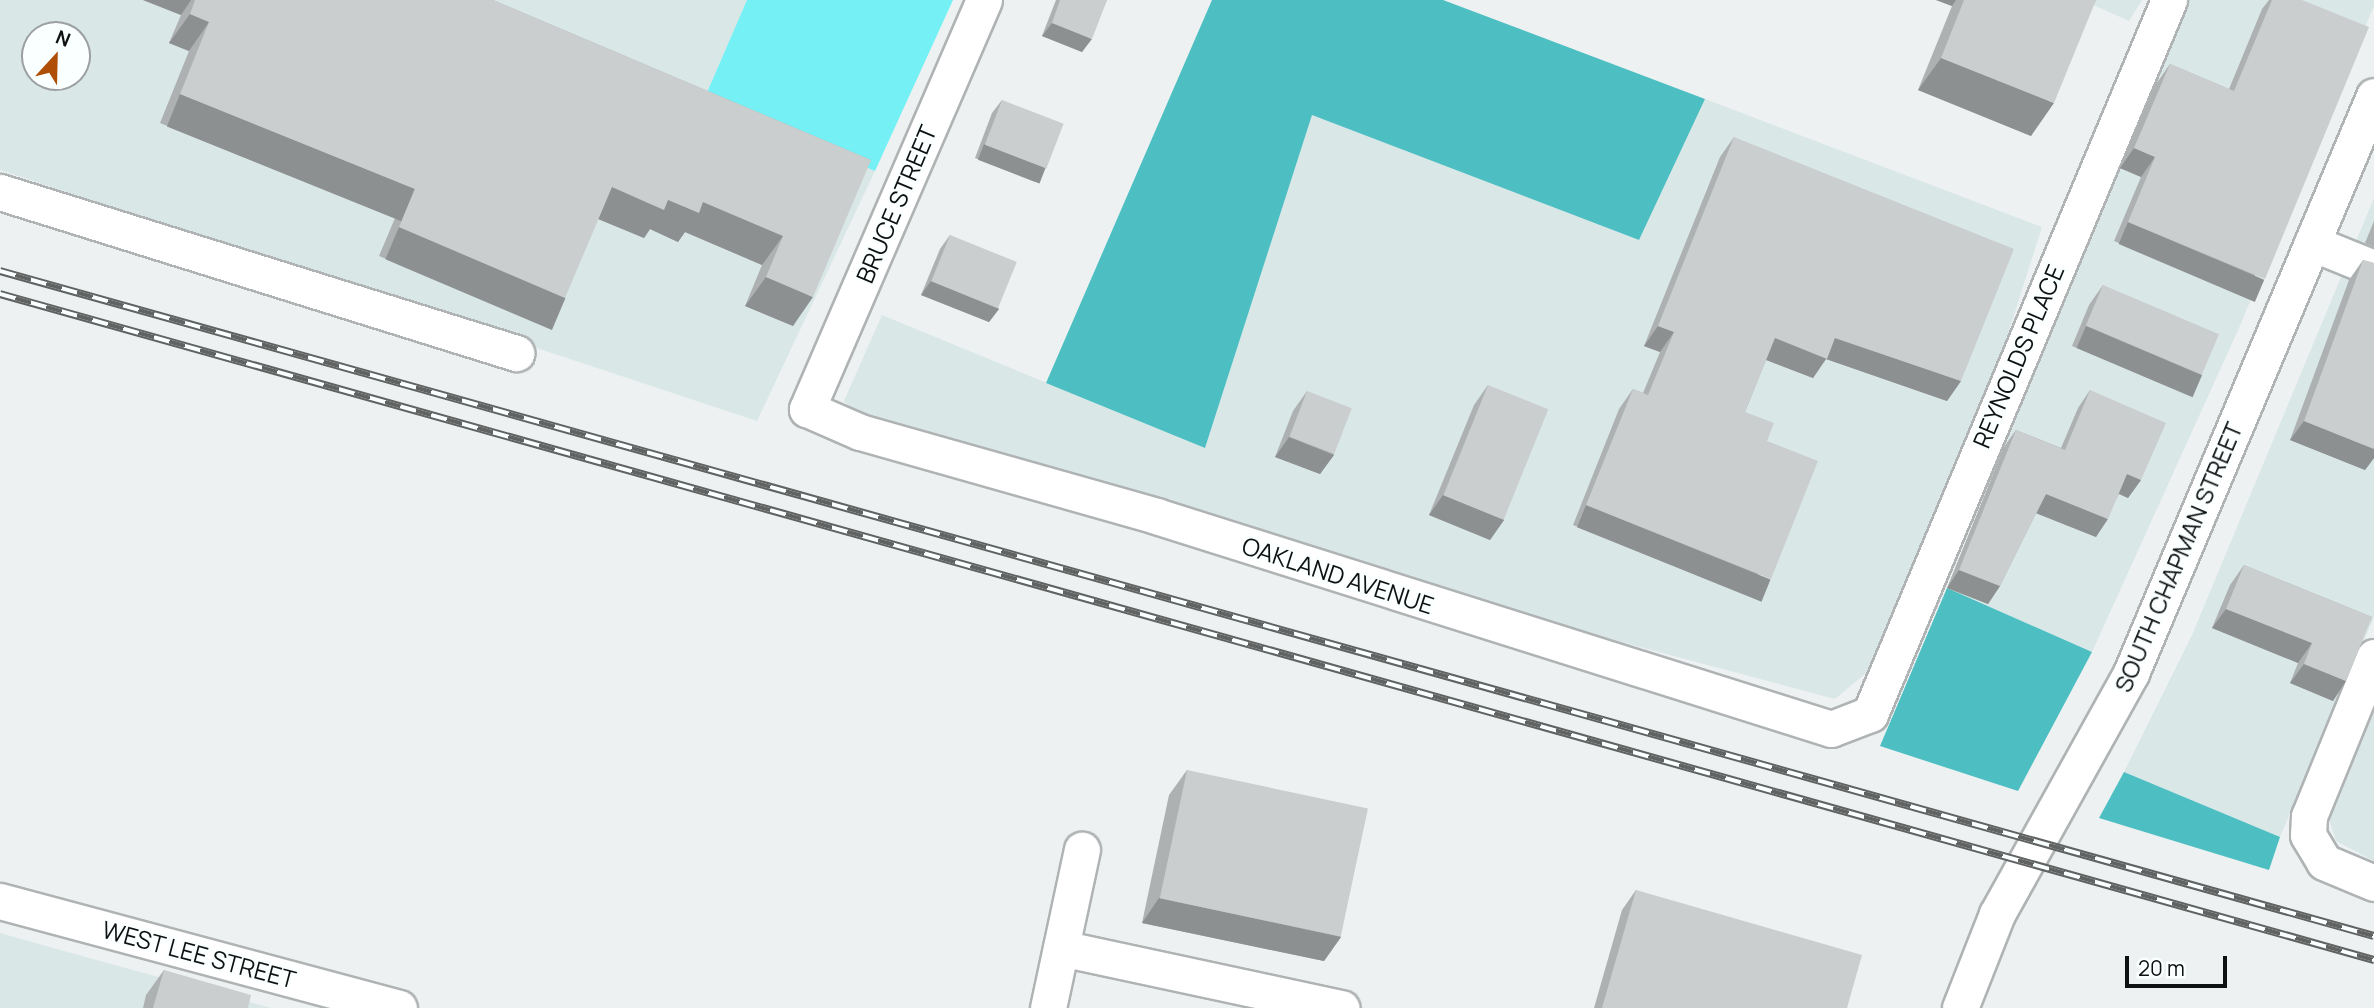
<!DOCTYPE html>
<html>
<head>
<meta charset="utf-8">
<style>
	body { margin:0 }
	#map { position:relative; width:2374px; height:1008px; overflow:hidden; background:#edf1f1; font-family:Manrope,sans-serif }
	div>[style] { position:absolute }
	.built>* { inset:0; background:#dae7e7 }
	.green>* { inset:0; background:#75f0f4 }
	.forest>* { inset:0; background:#4dbfc3 }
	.roads { filter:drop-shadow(2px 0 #afb3b3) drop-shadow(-2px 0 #afb3b3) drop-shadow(0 2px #afb3b3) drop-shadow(0 -2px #afb3b3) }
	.minor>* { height:35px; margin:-17.5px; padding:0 17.5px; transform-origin:17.5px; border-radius:17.5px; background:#fff }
	.rail>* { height:8px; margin-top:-4px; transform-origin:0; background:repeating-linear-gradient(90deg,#faffff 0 16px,#616363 0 32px); box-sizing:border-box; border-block:2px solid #616363 }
	.wall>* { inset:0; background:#aeb1b1 }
	.shaded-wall>* { inset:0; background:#8d9090; transform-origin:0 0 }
	.building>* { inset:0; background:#cacece; transform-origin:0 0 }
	span { translate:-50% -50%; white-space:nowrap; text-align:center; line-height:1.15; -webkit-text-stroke:5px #faffff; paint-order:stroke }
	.street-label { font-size:24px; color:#0f1010 }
	.north { position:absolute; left:21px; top:21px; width:70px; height:70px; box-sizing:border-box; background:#faffff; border:2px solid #9c9f9f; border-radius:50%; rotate:22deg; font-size:19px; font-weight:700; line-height:28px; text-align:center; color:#0f1010 }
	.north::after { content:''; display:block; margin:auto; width:24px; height:32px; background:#af4f07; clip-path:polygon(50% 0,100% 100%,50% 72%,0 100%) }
	.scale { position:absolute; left:2125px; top:956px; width:102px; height:32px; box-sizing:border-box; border:4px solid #0f1010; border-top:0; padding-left:9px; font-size:21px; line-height:24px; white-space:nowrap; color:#0f1010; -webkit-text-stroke:5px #faffff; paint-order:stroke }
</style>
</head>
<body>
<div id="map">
	<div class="built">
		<i style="clip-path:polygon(evenodd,0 0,747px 0,705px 97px,875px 171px,757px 421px,0 170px,0 0,35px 35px,77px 35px,77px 77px,35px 77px,35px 35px)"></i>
		<i style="clip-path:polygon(2082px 0,2142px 0,2129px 21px)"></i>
		<i style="clip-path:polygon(2186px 0,2374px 0,2374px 6px,2239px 328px,2092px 652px,1947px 588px)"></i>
		<i style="clip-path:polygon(1705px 99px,2042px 227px,2008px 334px,1873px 667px,1835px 699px,1512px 613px,860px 418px,844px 401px,882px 315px,1205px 448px,1312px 114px,1639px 240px)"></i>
		<i style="clip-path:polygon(2374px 198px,2374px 617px,2280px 837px,2124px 772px,2192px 635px)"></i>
		<i style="clip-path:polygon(2374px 691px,2374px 861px,2336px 841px,2325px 807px)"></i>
		<i style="clip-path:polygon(0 933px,82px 956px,271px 1008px,0 1008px)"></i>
	</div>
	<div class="green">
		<i style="clip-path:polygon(747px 0,953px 0,875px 171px,705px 97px)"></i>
	</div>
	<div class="forest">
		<i style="clip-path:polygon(1212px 0,1443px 0,1705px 99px,1639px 240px,1312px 115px,1205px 448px,1046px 383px)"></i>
		<i style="clip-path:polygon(1947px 588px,2092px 652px,2018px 791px,1880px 746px)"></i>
		<i style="clip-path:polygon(2124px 772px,2280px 837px,2269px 870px,2099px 818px)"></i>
	</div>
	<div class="roads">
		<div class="minor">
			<i style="left:984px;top:0;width:446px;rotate:113.4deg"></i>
			<i style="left:807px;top:409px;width:58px;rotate:23.5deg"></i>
			<i style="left:860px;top:432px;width:308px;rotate:15.8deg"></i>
			<i style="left:1156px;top:516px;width:708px;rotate:17.51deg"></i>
			<i style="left:1831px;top:729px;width:42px;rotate:-21deg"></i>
			<i style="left:1870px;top:714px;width:774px;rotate:-67.28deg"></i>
			<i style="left:0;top:192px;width:541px;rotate:17.33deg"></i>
			<i style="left:2312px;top:243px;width:67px;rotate:22deg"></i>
			<i style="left:2374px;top:657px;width:172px;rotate:112.2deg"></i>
			<i style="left:2309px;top:816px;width:19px;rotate:93deg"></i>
			<i style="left:2308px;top:835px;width:31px;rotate:59deg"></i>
			<i style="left:2324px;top:862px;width:54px;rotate:22.8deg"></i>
			<i style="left:0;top:901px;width:413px;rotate:15deg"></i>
			<i style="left:1061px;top:948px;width:287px;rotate:12.1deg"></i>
			<i style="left:1048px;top:1008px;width:162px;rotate:-77.9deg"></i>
			<i style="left:1960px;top:1008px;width:101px;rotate:-68.5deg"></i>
			<i style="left:1997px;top:914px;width:276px;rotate:-60.9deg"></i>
			<i style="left:2131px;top:673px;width:626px;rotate:-67.16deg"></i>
		</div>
	</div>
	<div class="rail">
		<i style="left:0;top:271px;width:2465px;rotate:15.65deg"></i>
		<i style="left:0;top:294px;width:2466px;rotate:15.67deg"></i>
	</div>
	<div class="wall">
		<i style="clip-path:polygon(143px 0,493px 0,871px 160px,793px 326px,745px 306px,762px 265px,685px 232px,678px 242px,650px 229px,644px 238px,598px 219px,545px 326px,379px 256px,395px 218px,160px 123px,189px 51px,169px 43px,181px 15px)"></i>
		<i style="clip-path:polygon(1056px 0,1107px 0,1082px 52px,1042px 36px)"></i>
		<i style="clip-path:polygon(1936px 0,2096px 0,2031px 136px,1918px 90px,1952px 6px)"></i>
		<i style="clip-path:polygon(2269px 0,2302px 0,2251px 298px,2114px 241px,2141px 177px,2120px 168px,2156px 84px,2170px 64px,2229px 89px,2262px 9px)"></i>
		<i style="clip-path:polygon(1002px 100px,1045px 168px,1035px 182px,975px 158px,992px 113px)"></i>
		<i style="clip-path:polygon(1734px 137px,1961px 381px,1947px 401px,1826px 359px,1813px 378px,1766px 360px,1745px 412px,1767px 441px,1757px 598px,1573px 525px,1619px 409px,1633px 389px,1643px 393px,1660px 352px,1644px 346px,1720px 157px)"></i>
		<i style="clip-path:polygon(2374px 221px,2374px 247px,2365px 243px)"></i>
		<i style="clip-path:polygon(950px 235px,999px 309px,989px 322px,921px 295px,940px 249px)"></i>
		<i style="clip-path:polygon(2363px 260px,2374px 263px,2374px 458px,2365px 470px,2290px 440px,2349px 280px)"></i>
		<i style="clip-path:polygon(2103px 285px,2202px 375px,2188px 395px,2072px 346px,2089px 305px)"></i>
		<i style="clip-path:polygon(1488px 385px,1504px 520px,1490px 540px,1429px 515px,1474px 405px)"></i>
		<i style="clip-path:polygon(2090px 390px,2141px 480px,2128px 498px,2119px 494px,2096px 537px,2036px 513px,2000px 586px,1988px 604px,1947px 588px,2004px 447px,2016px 430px,2061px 448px,2078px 408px)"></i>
		<i style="clip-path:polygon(1307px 391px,1334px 455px,1320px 474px,1275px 457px,1293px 411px)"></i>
		<i style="clip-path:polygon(2244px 565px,2372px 617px,2333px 701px,2290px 683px,2298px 663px,2212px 628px,2230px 585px)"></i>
		<i style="clip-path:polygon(1187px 770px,1341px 937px,1324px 961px,1142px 923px,1169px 795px)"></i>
		<i style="clip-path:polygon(1636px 890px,1847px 1008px,1594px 1008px,1622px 910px)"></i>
		<i style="clip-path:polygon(164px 970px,248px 1008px,143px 1008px,146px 995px)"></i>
	</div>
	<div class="shaded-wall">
		<i style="clip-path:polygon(143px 0,191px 0,181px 15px)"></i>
		<i style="clip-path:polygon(1936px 0,1956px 0,1952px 6px)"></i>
		<i style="clip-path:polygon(190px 14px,209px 22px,189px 51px,169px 43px)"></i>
		<i style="clip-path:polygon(1052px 23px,1092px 39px,1082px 52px,1042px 36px)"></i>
		<i style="clip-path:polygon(1941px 58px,2054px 103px,2031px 136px,1918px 90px)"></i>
		<i style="left:180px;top:94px;width:253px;height:35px;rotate:22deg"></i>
		<i style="left:984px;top:144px;width:66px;height:17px;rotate:21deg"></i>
		<i style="clip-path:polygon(2134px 148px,2155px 157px,2141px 177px,2120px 168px)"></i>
		<i style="clip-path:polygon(612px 187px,668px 200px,703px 202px,783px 236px,762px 265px,685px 232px,678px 242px,650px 229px,644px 238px,591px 216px)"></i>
		<i style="left:2128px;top:222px;width:148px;height:24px;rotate:23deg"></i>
		<i style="left:399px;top:227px;width:181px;height:35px;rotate:23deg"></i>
		<i style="clip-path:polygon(766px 277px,813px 297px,793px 326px,745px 306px)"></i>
		<i style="clip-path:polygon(931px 281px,999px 309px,989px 322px,921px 295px)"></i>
		<i style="clip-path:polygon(1658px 326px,1674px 332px,1660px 352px,1644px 346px)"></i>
		<i style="left:2086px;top:326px;width:126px;height:24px;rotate:23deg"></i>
		<i style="clip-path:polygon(1775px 338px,1835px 338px,1961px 381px,1947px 401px,1826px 359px,1813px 378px,1761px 358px)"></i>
		<i style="clip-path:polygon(2304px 421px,2374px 449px,2374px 458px,2365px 470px,2290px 440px)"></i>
		<i style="clip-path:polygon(1289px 437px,1334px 455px,1320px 474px,1275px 457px)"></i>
		<i style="clip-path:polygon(2127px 474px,2141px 480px,2128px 498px,2115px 492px)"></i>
		<i style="clip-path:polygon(2046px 494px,2108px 519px,2096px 537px,2033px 512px)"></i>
		<i style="clip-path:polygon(1443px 495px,1504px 520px,1490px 540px,1429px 515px)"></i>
		<i style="left:1586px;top:505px;width:199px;height:24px;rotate:22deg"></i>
		<i style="clip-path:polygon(1959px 570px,2000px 586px,1988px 604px,1947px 588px)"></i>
		<i style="clip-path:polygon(2226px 609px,2312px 643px,2298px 663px,2212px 628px)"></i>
		<i style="clip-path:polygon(2304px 664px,2346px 681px,2333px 701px,2290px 683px)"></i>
		<i style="clip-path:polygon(1159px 898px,1341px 937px,1324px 961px,1142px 923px)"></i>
	</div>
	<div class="building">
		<i style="clip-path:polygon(195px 0,493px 0,871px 160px,813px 297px,766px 277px,783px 236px,703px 202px,699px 213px,668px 200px,664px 210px,612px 187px,565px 298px,399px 227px,415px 189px,180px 94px,209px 22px,190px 14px)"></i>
		<i style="clip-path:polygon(1060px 0,1107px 0,1092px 39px,1052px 23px)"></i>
		<i style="clip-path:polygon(1964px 0,2096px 0,2054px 103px,1941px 58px)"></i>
		<i style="clip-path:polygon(2272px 0,2302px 0,2369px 27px,2265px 279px,2128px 222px,2155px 157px,2134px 148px,2170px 64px,2234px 91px)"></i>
		<i style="left:1002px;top:100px;width:66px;height:48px;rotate:21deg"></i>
		<i style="clip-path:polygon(1734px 137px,2014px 249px,1961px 381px,1835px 338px,1827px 359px,1775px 338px,1745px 412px,1774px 423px,1767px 441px,1818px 461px,1771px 579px,1586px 505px,1633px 389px,1648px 395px,1674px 332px,1658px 326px)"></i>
		<i style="left:950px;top:235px;width:72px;height:50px;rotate:22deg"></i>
		<i style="clip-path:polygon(2363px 260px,2374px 263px,2374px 449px,2304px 421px)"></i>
		<i style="left:2103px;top:285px;width:126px;height:44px;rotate:23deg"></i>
		<i style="left:1488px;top:385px;width:65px;height:119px;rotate:22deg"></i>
		<i style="clip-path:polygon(2090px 390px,2166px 423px,2141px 480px,2127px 474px,2108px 519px,2046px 494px,2000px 586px,1959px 570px,2016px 430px,2065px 450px)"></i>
		<i style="left:1307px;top:391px;width:48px;height:49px;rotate:21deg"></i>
		<i style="clip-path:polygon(2244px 565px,2372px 617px,2346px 681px,2304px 664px,2312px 643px,2226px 609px)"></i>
		<i style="left:1187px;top:770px;width:185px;height:131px;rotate:12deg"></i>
		<i style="clip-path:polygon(1636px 890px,1862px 955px,1847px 1008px,1602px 1008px)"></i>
		<i style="clip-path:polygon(164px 970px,251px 995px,248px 1008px,153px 1008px)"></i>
	</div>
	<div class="street-label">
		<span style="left:896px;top:204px;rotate:-67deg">BRUCE STREET</span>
		<span style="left:2018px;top:356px;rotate:-67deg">REYNOLDS PLACE</span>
		<span style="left:2178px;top:557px;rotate:-67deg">SOUTH CHAPMAN STREET</span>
		<span style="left:1338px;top:575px;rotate:18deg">OAKLAND AVENUE</span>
		<span style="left:199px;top:954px;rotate:15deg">WEST LEE STREET</span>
	</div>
	<div class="north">N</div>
	<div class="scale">20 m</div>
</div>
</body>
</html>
